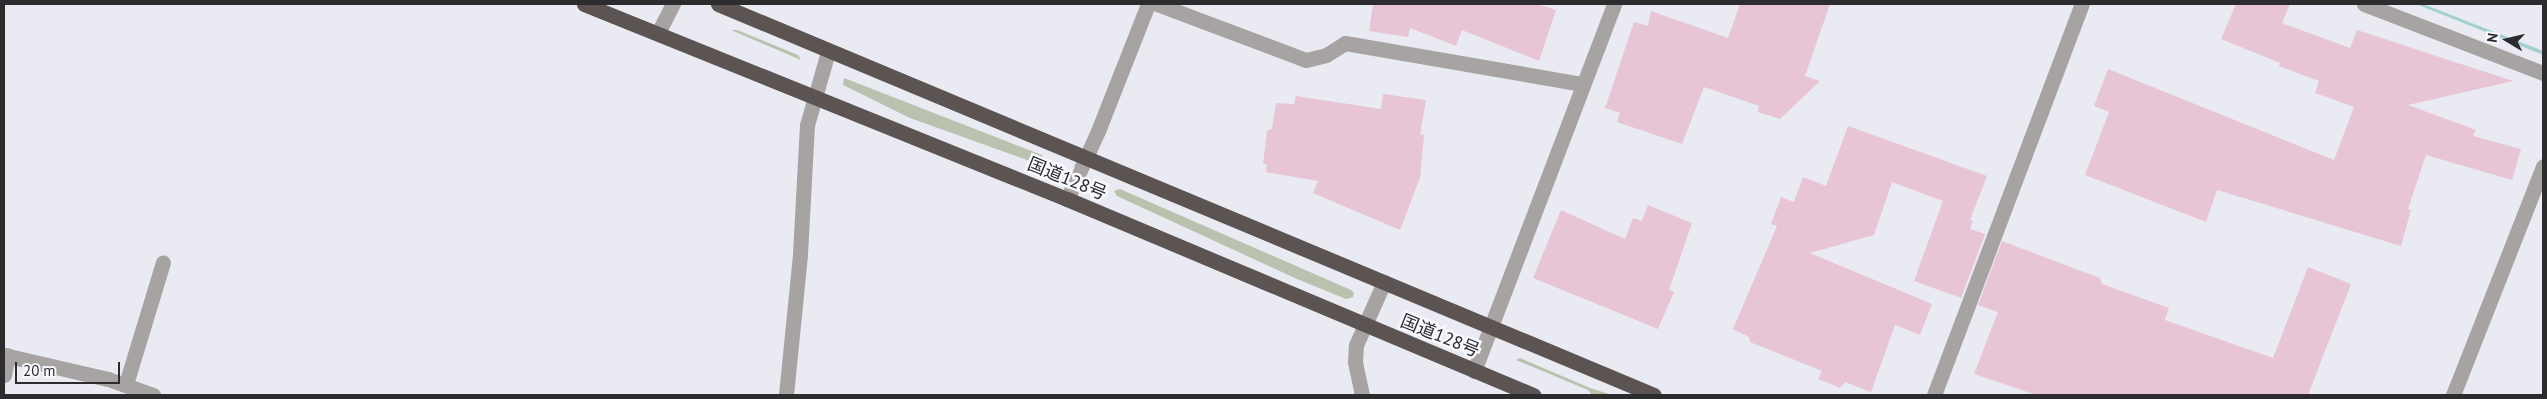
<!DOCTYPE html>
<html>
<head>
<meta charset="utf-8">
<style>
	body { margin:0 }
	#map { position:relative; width:2547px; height:399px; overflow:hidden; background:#e9eaf2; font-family:"PT Sans","Noto Sans JP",sans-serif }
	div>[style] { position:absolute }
	.green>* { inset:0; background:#b9c2ae }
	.water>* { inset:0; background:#a4cfd1 }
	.building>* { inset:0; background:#e8c5d5 }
	.minor>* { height:15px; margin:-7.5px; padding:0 7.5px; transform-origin:7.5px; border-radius:7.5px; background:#a7a3a2 }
	.highway>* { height:15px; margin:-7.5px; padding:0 7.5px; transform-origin:7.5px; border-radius:7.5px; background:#5b5452 }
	span { translate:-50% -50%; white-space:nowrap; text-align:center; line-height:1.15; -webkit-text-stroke:5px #f7f7fe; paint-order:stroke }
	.street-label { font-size:18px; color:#2c2c2f }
	.frame { position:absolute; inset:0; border:5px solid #2c2c2f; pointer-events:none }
	.north { position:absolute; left:2482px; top:15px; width:50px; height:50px; -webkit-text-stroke:4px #f7f7fe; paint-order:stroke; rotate:279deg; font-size:14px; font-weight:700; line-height:20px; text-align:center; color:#2c2c2f }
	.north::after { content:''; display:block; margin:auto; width:18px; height:22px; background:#2c2c2f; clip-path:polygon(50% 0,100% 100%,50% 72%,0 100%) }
	.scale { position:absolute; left:15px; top:362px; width:105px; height:22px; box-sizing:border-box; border:2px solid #2c2c2f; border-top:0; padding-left:6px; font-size:15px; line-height:18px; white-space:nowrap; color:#2c2c2f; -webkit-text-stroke:4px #f7f7fe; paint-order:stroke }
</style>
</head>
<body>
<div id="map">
	<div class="green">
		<i style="clip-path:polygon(731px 30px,737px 30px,798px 55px,801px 60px)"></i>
		<i style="clip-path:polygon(844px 78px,1042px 155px,1044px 162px,1038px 164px,910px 118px,843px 85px)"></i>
		<i style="clip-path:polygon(1120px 189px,1351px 290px,1354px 293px,1353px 297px,1346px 299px,1297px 279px,1117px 196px,1114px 191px)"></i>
		<i style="clip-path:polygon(1520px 358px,1590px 388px,1612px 395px,1592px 395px,1588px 390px,1516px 360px)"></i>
	</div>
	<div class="water">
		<i style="clip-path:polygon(2416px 4px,2423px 4px,2543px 51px,2543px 55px)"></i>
	</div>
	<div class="building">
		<i style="clip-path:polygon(1373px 4px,1537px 4px,1556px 10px,1539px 61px,1462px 30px,1456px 46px,1410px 28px,1408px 37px,1369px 31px)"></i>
		<i style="clip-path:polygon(1740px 4px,1830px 4px,1805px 76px,1820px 81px,1780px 119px,1758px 112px,1759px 106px,1704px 87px,1682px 144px,1617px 122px,1620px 113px,1605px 108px,1634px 22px,1648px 26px,1651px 11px,1728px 38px)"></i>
		<i style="clip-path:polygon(2236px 4px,2290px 4px,2282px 23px,2350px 48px,2357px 30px,2513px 81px,2408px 105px,2476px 130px,2473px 136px,2521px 149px,2512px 180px,2426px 155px,2408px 209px,2411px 210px,2401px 246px,2217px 190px,2206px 222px,2085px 175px,2109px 112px,2094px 106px,2108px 69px,2334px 160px,2354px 107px,2315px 93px,2319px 81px,2279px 66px,2280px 63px,2221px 39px)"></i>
		<i style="clip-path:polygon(1383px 94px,1426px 100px,1420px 134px,1424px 135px,1420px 178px,1400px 230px,1313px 193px,1318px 181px,1266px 172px,1267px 164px,1263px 164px,1267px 131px,1272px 129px,1276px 103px,1294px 104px,1296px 96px,1381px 109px)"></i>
		<i style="clip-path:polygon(1848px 126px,1987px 176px,1970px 220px,1973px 221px,1970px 229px,1985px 234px,1961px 298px,1914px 281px,1943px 201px,1892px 182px,1874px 235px,1810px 253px,1932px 304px,1920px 335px,1895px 325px,1871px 392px,1845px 382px,1840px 388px,1818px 379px,1822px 371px,1750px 342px,1749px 337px,1733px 329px,1777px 226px,1771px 224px,1781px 197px,1794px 202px,1803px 177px,1826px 186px)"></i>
		<i style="clip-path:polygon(1648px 205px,1692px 223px,1669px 290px,1674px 292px,1658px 329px,1533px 278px,1561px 210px,1625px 239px,1633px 218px,1642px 221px)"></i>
		<i style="clip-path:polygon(2002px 241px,2100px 278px,2102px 284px,2169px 308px,2165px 320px,2273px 358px,2308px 267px,2351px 284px,2308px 395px,2036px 395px,1974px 374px,1998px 312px,1978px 305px)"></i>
	</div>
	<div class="minor">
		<i style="left:1157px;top:4px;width:159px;rotate:20.6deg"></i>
		<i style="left:1306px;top:60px;width:21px;rotate:-14deg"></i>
		<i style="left:1326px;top:55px;width:22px;rotate:-32deg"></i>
		<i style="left:1345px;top:43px;width:241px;rotate:9.8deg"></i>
		<i style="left:2364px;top:4px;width:192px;rotate:21.1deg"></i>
		<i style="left:658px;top:33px;width:33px;rotate:-63deg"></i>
		<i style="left:1067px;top:199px;width:75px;rotate:-65.5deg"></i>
		<i style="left:1098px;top:131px;width:136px;rotate:-68.5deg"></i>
		<i style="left:4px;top:355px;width:107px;rotate:13deg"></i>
		<i style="left:108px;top:379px;width:48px;rotate:19.6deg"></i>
		<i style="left:1474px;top:371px;width:393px;rotate:-69.1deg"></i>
		<i style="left:4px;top:375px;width:20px;rotate:-79deg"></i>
		<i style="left:126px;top:384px;width:127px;rotate:-73.1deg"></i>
		<i style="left:786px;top:395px;width:142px;rotate:-84.3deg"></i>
		<i style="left:800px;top:254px;width:129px;rotate:-86.9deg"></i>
		<i style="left:807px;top:125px;width:76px;rotate:-74deg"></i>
		<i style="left:1362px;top:395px;width:34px;rotate:-102deg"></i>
		<i style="left:1355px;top:362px;width:17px;rotate:-87deg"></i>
		<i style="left:1356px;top:345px;width:69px;rotate:-66deg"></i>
		<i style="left:1934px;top:395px;width:418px;rotate:-69.3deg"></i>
		<i style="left:2453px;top:395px;width:246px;rotate:-68.5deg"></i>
	</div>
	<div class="highway">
		<i style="left:584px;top:4px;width:521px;rotate:21.99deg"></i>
		<i style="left:1067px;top:199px;width:506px;rotate:22.81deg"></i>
		<i style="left:718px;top:4px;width:1014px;rotate:22.67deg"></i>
	</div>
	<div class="street-label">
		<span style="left:1067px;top:179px;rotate:22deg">国道128号</span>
		<span style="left:1440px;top:336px;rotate:22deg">国道128号</span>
	</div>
	<div class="frame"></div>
	<div class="north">N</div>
	<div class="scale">20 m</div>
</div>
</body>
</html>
